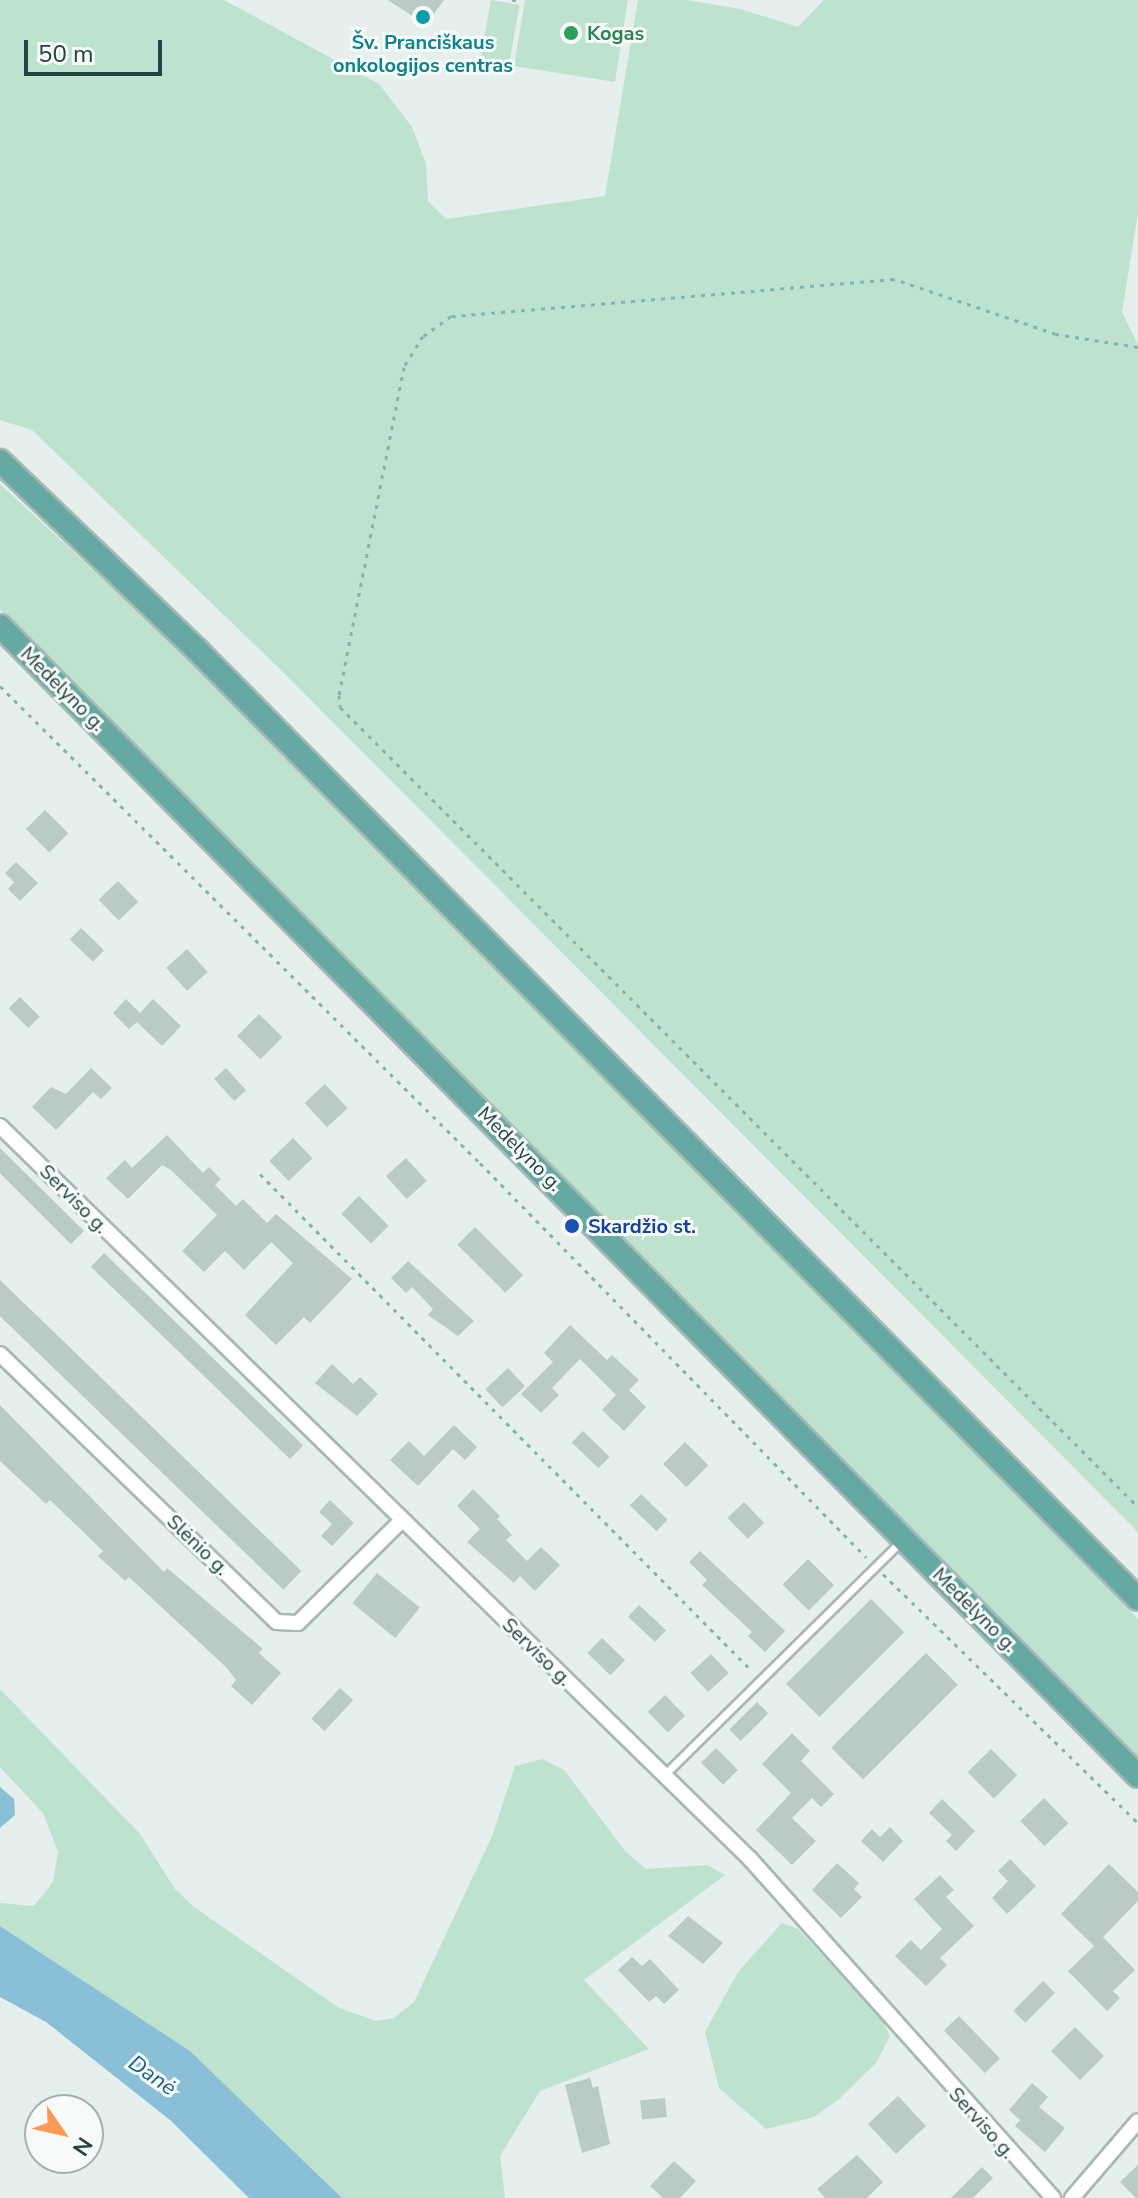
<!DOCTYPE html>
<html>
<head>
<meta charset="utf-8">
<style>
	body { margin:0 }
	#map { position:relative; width:1138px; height:2198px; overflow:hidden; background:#e5efec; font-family:"Nunito Sans",sans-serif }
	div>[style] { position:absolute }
	.green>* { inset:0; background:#bde2cd; transform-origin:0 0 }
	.water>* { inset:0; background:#8abfd8 }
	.building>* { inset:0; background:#bacac6; transform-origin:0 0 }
	.path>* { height:3px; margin-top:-1.5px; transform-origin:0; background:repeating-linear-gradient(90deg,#83b5ae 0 4px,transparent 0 10px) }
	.roads { filter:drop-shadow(2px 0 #a7b8b5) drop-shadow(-2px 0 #a7b8b5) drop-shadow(0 2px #a7b8b5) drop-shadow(0 -2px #a7b8b5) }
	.service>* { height:7px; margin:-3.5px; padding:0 3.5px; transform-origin:3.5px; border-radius:3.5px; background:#fff }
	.minor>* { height:14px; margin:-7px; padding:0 7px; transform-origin:7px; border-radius:7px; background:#fff }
	.primary>* { height:22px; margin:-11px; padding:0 11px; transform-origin:11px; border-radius:11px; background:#66a8a2 }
	.dots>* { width:22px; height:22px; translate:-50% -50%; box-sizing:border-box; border:4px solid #f6fbf9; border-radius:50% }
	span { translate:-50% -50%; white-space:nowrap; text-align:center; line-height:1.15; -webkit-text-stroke:6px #f6fbf9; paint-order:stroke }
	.leisure-label { font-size:20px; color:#27864d; font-weight:700 }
	.left { translate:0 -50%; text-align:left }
	.culture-label { font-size:20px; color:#0d838f; font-weight:700 }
	.street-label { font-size:20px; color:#224340 }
	.transit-label { font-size:20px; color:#164399; font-weight:700 }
	.water-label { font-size:22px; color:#176085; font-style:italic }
	.north { position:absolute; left:24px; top:2094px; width:80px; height:80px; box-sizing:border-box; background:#f6fbf9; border:2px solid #a1b1af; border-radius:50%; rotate:124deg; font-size:22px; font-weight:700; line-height:32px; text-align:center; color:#224340 }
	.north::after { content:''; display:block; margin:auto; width:28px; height:36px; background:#fc9b56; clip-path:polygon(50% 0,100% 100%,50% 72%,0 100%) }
	.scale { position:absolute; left:24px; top:40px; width:138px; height:36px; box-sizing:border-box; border:4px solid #224340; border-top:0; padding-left:10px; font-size:24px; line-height:28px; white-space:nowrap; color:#224340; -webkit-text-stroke:6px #f6fbf9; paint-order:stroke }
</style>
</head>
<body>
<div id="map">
	<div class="green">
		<i style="clip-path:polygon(0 0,224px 0,379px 84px,412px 127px,426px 164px,428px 201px,446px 219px,605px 196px,638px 0,687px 0,740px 9px,798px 27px,824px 0,1138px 0,1138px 213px,1122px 312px,1138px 345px,1138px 1532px,282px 671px,32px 430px,0 420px)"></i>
		<i style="left:491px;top:0;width:29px;height:68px;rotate:10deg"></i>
		<i style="clip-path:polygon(525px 0,628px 0,615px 82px,514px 66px)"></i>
		<i style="clip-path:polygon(0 484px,181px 651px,1138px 1619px,1138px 1757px,0 610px)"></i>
		<i style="clip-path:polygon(0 1689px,140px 1834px,175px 1889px,194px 1907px,339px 2008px,376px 2021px,394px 2018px,414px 2002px,493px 1834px,515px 1766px,542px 1759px,564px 1770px,625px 1851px,646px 1869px,707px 1865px,725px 1875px,584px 1980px,649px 2049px,540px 2091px,500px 2156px,505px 2198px,342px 2198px,190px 2051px,0 1926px,0 1903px,34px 1906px,53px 1882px,58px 1852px,43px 1813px,0 1767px)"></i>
		<i style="clip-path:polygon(782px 1923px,798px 1929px,837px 1971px,882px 2019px,890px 2036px,876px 2063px,839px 2099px,814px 2117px,766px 2129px,719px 2088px,705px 2032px,738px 1972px)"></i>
	</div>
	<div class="water">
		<i style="clip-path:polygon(0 1787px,14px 1799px,15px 1815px,0 1828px)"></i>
		<i style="clip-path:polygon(0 1926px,190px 2051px,342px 2198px,249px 2198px,170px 2120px,46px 2022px,0 1997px)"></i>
	</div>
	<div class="building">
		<i style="clip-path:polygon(388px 0,444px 0,426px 25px)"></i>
		<i style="left:45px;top:810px;width:33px;height:27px;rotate:45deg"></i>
		<i style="clip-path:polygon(16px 862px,38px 883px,20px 901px,8px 889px,14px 882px,5px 873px)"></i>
		<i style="left:118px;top:881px;width:29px;height:27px;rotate:46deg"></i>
		<i style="left:81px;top:928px;width:32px;height:16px;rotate:44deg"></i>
		<i style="left:187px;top:949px;width:31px;height:28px;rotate:48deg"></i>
		<i style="left:20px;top:997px;width:28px;height:16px;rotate:45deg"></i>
		<i style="clip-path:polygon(126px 999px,140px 1013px,153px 999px,181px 1026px,162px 1046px,137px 1022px,129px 1029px,113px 1013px)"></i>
		<i style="left:259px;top:1014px;width:33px;height:31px;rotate:45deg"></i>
		<i style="clip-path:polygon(91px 1068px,112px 1088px,101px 1099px,93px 1092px,56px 1130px,32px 1107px,51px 1087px,66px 1094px)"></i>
		<i style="left:226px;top:1068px;width:30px;height:16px;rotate:48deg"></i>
		<i style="left:325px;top:1084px;width:33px;height:28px;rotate:47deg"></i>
		<i style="clip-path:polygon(167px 1135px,203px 1173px,209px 1167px,221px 1179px,215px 1185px,236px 1206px,243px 1199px,267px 1223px,276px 1214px,352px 1279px,310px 1323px,304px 1317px,276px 1345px,245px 1315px,293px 1263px,271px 1242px,244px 1270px,225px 1251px,204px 1272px,182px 1251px,217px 1215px,171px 1170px,162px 1165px,128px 1199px,106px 1178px,125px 1160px,132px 1168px)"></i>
		<i style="left:293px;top:1138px;width:28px;height:33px;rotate:46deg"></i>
		<i style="clip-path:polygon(0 1148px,84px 1231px,71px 1244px,0 1173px)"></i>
		<i style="left:406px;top:1158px;width:31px;height:27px;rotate:48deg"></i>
		<i style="left:359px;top:1196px;width:42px;height:25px;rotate:45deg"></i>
		<i style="left:475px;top:1227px;width:68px;height:25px;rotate:45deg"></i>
		<i style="left:104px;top:1253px;width:277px;height:19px;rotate:44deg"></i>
		<i style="clip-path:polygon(408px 1261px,474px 1321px,458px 1336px,428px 1315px,433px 1309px,412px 1287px,406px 1293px,391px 1278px)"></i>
		<i style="left:0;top:1280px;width:419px;height:26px;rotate:44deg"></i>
		<i style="clip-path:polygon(570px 1325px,607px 1360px,612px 1355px,639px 1380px,629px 1390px,646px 1407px,624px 1431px,602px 1410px,616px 1395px,580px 1359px,552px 1388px,559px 1395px,541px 1413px,521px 1394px,553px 1362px,544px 1353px)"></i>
		<i style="clip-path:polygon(332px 1364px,353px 1384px,360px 1377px,378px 1394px,357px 1416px,315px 1383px)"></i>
		<i style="left:508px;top:1368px;width:25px;height:31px;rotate:47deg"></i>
		<i style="clip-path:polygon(0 1405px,164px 1572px,167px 1568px,263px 1649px,259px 1653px,281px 1673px,252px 1705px,231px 1686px,236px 1680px,227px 1668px,129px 1577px,125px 1581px,98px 1556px,103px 1551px,50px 1500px,46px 1504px,0 1461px)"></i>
		<i style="clip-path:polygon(454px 1425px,477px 1447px,465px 1460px,453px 1449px,418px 1486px,390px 1460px,409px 1441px,424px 1456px)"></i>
		<i style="left:583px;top:1431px;width:37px;height:16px;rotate:44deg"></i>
		<i style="left:685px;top:1442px;width:33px;height:31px;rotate:45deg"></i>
		<i style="clip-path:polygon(473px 1489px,500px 1516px,497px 1519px,512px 1535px,506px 1540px,527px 1561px,541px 1547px,560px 1565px,535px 1591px,520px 1576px,514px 1583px,467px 1542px,480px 1529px,457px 1506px)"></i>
		<i style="left:641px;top:1494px;width:37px;height:16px;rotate:44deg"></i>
		<i style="clip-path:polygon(330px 1500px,354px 1523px,332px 1546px,321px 1536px,332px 1524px,319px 1512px)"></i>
		<i style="left:744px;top:1502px;width:29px;height:23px;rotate:46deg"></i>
		<i style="clip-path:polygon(700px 1551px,785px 1631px,765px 1652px,748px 1636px,752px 1632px,702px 1585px,707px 1580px,689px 1562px)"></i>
		<i style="left:808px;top:1559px;width:37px;height:36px;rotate:45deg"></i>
		<i style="left:377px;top:1573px;width:55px;height:39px;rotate:39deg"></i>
		<i style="left:871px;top:1599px;width:47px;height:120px;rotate:45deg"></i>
		<i style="left:639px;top:1605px;width:37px;height:16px;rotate:43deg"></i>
		<i style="left:602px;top:1638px;width:32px;height:21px;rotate:44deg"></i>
		<i style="left:926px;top:1653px;width:45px;height:134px;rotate:45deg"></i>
		<i style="left:711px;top:1654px;width:26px;height:28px;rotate:47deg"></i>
		<i style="left:340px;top:1688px;width:18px;height:42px;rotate:43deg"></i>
		<i style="left:665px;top:1695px;width:29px;height:24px;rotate:46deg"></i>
		<i style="left:757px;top:1702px;width:16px;height:39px;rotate:45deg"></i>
		<i style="clip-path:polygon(792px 1733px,810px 1751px,801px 1761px,834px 1794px,821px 1807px,812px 1798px,792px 1818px,816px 1841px,792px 1865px,756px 1830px,791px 1793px,762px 1764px)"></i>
		<i style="left:716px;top:1748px;width:31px;height:21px;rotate:45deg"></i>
		<i style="left:991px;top:1749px;width:37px;height:33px;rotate:45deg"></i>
		<i style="left:1044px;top:1798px;width:35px;height:33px;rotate:46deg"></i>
		<i style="clip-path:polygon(942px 1799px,975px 1831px,956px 1851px,946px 1841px,952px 1835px,929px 1813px)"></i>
		<i style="clip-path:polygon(890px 1827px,903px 1841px,883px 1862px,861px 1841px,872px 1829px,880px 1837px)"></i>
		<i style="clip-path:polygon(1010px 1859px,1036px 1886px,1007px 1914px,992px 1898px,1008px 1881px,998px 1871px)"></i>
		<i style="clip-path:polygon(837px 1863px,859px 1883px,854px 1889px,862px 1897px,841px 1918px,812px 1890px)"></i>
		<i style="clip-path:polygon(1109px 1864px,1138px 1892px,1138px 1901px,1103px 1937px,1135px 1970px,1113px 1991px,1120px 1998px,1107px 2011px,1068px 1971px,1094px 1946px,1061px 1914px)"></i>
		<i style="clip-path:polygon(940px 1875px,954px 1890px,946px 1897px,974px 1926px,940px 1958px,947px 1965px,926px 1986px,895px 1956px,911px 1940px,921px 1950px,942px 1929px,914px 1899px)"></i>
		<i style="clip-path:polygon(688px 1916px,723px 1943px,703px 1964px,668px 1936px)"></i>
		<i style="clip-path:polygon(632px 1957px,642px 1966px,650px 1959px,679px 1990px,664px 2004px,656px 1996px,649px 2002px,618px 1970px)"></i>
		<i style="left:1043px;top:1981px;width:17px;height:42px;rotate:45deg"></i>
		<i style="left:959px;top:2016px;width:59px;height:21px;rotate:46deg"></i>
		<i style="left:1075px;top:2027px;width:41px;height:34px;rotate:45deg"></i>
		<i style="clip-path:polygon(590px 2078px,593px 2088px,598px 2086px,610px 2144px,582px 2153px,565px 2085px)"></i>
		<i style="clip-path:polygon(1032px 2083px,1048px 2097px,1039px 2107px,1065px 2128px,1045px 2152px,1015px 2126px,1020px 2120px,1009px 2110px)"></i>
		<i style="left:898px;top:2096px;width:41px;height:41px;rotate:47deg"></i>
		<i style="left:665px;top:2098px;width:19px;height:25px;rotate:84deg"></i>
		<i style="clip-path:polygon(857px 2155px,883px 2182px,867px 2198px,825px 2198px,817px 2189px)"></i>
		<i style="clip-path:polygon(674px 2161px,696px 2181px,680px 2198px,663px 2198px,650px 2186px)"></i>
		<i style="clip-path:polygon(1138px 2165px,1138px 2198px,1136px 2198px,1120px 2182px)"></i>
		<i style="clip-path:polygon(982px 2167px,993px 2178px,973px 2198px,951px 2198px)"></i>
	</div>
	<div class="path">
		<i style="left:512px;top:0;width:10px"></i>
		<i style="left:1138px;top:347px;width:83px;rotate:-171deg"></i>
		<i style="left:1056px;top:334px;width:171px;rotate:-161.2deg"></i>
		<i style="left:894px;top:279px;width:445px;rotate:175.2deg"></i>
		<i style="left:451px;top:316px;width:34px;rotate:144deg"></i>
		<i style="left:423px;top:336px;width:36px;rotate:122deg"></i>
		<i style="left:404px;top:367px;width:334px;rotate:101.2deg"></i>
		<i style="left:339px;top:695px;width:12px;rotate:85deg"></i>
		<i style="left:340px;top:707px;width:1130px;rotate:45.07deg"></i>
		<i style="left:0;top:686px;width:677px;rotate:44.82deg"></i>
		<i style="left:480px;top:1163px;width:552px;rotate:45.59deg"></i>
		<i style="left:260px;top:1174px;width:699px;rotate:45.29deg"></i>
		<i style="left:883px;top:1574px;width:356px;rotate:44.3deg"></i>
	</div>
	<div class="roads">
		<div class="service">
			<i style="left:665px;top:1774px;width:330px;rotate:-44.6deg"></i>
		</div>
		<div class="minor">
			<i style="left:0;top:1126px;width:1050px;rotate:44.34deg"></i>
			<i style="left:751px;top:1860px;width:453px;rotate:48.2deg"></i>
			<i style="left:0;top:1354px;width:385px;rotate:44.1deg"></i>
			<i style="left:277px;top:1622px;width:21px;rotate:3deg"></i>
			<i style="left:298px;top:1623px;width:144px;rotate:-44.7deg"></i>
			<i style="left:1072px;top:2198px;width:101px;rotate:-49.4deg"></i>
		</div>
		<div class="primary">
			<i style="left:0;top:461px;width:274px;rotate:43.8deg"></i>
			<i style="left:198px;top:651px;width:1335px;rotate:45.24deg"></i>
			<i style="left:0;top:626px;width:1618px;rotate:45.3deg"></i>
		</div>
	</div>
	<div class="dots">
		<i style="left:423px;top:17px;background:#0f9aa8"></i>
		<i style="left:571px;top:33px;background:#2e9e5b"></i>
		<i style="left:572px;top:1226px;background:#1a4fb4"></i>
	</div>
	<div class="leisure-label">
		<span class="left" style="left:587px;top:33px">Kogas</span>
	</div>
	<div class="culture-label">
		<span style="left:423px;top:54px">Šv. Pranciškaus<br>onkologijos centras</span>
	</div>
	<div class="street-label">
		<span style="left:63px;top:689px;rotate:45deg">Medelyno g.</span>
		<span style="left:520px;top:1149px;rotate:45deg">Medelyno g.</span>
		<span style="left:74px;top:1199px;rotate:45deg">Serviso g.</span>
		<span style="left:198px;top:1545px;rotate:44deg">Slėnio g.</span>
		<span style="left:975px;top:1610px;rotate:45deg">Medelyno g.</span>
		<span style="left:537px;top:1652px;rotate:44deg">Serviso g.</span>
		<span style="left:982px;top:2123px;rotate:48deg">Serviso g.</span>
	</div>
	<div class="transit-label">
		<span class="left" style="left:588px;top:1226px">Skardžio st.</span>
	</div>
	<div class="water-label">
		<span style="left:152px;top:2076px;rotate:35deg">Danė</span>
	</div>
	<div class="north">N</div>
	<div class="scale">50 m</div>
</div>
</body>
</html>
